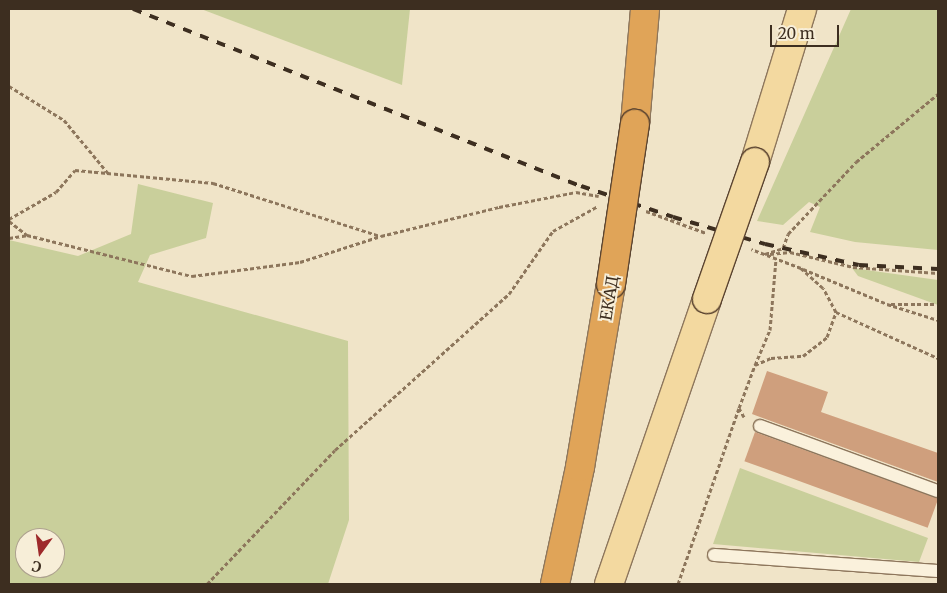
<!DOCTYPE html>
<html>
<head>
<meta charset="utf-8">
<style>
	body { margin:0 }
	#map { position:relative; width:947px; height:593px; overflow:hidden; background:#f0e4c8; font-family:Merriweather,serif }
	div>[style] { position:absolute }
	.green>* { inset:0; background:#c9cf9b }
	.building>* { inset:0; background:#cf9f7d; transform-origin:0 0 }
	.path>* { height:3px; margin-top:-1.5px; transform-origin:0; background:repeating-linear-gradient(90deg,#8d765c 0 4px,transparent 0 6.5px) }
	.roads { filter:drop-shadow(1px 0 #8d765c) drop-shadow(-1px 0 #8d765c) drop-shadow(0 1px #8d765c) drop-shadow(0 -1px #8d765c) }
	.lane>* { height:12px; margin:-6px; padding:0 6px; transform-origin:6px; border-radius:6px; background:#faf1dc }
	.primary>* { height:28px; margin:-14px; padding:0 14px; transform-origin:14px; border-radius:14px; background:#f3d9a0 }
	.highway>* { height:28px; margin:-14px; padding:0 14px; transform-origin:14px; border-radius:14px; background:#e0a458 }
	.rail>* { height:4px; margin-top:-2px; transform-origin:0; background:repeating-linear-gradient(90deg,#3d2e20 0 9px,transparent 0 18px) }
	.bridges { filter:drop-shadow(1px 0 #5b4430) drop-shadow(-1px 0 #5b4430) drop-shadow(0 1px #5b4430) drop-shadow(0 -1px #5b4430) }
	.primary-bridge>* { height:28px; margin:-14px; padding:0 14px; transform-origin:14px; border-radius:14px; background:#f3d9a0 }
	.highway-bridge>* { height:28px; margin:-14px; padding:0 14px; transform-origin:14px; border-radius:14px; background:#e0a458 }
	span { translate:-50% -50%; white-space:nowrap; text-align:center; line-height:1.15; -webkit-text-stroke:4px #f7eed8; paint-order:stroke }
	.street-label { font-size:16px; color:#3d2e20 }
	.frame { position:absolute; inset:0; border:10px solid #3d2e20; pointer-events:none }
	.north { position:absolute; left:15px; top:528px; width:50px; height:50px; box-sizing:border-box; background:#f7eed8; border:1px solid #ada18e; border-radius:50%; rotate:194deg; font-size:14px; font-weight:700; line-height:20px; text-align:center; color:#3d2e20 }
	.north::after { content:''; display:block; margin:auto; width:18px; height:22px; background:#9e2a2b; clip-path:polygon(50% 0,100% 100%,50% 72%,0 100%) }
	.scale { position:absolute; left:770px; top:25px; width:69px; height:22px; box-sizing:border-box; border:2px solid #3d2e20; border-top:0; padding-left:6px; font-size:15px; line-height:18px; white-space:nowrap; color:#3d2e20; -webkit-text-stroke:4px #f7eed8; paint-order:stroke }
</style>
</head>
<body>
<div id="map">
	<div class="green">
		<i style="clip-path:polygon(201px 9px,410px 9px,402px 85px)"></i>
		<i style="clip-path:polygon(851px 9px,938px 9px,938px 250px,855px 242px,810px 232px,820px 207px,809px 202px,783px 225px,757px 221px)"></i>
		<i style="clip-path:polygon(evenodd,138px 184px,213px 203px,206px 238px,150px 255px,138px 282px,348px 341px,349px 520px,328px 584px,9px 584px,9px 240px,78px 256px,131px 234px,138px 184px,25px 538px,55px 538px,55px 568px,25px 568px,25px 538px)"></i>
		<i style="clip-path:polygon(852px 268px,938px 280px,938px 305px,858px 276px)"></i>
		<i style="clip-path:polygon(740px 468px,928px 538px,919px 562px,713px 544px)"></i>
	</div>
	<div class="building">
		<i style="clip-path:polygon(767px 371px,828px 392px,821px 412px,938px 453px,938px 482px,752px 414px)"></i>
		<i style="left:755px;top:432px;width:195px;height:31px;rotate:20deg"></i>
	</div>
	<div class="path">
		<i style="left:9px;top:86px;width:65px;rotate:31.7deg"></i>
		<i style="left:64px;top:120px;width:69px;rotate:50.3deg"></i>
		<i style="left:646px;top:211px;width:64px;rotate:20.1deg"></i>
		<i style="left:9px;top:219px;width:54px;rotate:-29.9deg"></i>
		<i style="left:56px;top:192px;width:29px;rotate:-49deg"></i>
		<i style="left:75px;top:170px;width:139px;rotate:5.4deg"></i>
		<i style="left:213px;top:183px;width:175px;rotate:17.6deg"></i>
		<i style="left:9px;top:221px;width:23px;rotate:38deg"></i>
		<i style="left:27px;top:235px;width:170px;rotate:14deg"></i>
		<i style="left:192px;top:276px;width:109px;rotate:-7.4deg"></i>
		<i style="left:300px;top:262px;width:85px;rotate:-17.8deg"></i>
		<i style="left:381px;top:236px;width:122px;rotate:-13.8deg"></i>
		<i style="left:499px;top:207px;width:78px;rotate:-11deg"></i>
		<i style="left:576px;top:192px;width:23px;rotate:10deg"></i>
		<i style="left:9px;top:238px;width:18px;rotate:-9deg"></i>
		<i style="left:765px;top:254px;width:19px;rotate:-18deg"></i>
		<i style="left:783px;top:248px;width:15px;rotate:-70deg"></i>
		<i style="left:788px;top:234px;width:99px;rotate:-46.6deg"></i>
		<i style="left:856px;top:162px;width:107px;rotate:-39.7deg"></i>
		<i style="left:770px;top:254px;width:20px;rotate:-6deg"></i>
		<i style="left:790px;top:252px;width:65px;rotate:13.4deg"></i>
		<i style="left:853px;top:267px;width:85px;rotate:4deg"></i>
		<i style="left:803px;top:269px;width:91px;rotate:22.6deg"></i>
		<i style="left:887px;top:304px;width:53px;rotate:17.4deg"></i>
		<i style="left:891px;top:304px;width:47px"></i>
		<i style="left:836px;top:312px;width:112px;rotate:24.3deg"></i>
		<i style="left:755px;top:365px;width:38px;rotate:-67deg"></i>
		<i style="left:770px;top:330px;width:72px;rotate:-85.2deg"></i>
		<i style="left:744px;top:417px;width:10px;rotate:-119deg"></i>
		<i style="left:739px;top:408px;width:46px;rotate:-69.6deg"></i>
		<i style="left:755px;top:365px;width:17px;rotate:-24deg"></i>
		<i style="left:771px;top:358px;width:32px;rotate:-4deg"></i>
		<i style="left:803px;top:356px;width:31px;rotate:-38deg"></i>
		<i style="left:827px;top:337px;width:27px;rotate:-70deg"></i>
		<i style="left:836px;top:312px;width:27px;rotate:-118deg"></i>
		<i style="left:823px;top:288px;width:30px;rotate:-138deg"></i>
		<i style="left:801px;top:268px;width:53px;rotate:-159.2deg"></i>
		<i style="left:207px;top:584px;width:185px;rotate:-46.3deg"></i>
		<i style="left:335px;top:450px;width:234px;rotate:-41.9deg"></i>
		<i style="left:509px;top:294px;width:77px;rotate:-55.1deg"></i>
		<i style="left:553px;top:231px;width:51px;rotate:-29.1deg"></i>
		<i style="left:678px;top:584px;width:186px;rotate:-70.9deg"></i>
	</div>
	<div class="roads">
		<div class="lane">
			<i style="left:760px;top:426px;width:189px;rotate:20.1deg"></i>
			<i style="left:714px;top:555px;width:225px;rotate:4.1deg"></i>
		</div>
		<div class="primary">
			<i style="left:755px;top:162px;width:160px;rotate:-72.9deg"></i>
			<i style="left:609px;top:584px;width:301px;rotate:-71deg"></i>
		</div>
		<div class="highway">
			<i style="left:635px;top:124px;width:115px;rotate:-85deg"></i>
			<i style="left:555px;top:584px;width:120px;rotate:-77.9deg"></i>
			<i style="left:580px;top:467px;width:186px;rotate:-80.4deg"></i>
		</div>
	</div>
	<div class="rail">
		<i style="left:133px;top:9px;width:482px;rotate:21.6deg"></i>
		<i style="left:581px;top:186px;width:97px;rotate:18.6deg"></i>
		<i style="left:673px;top:217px;width:96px;rotate:16.4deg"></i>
		<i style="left:765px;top:244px;width:96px;rotate:12.6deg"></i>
		<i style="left:859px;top:265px;width:79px;rotate:2.9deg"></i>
	</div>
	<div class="bridges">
		<div class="primary-bridge">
			<i style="left:707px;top:299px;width:145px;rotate:-70.7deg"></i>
		</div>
		<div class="highway-bridge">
			<i style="left:611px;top:284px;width:162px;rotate:-81.5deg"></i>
		</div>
	</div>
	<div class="street-label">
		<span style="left:609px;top:298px;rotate:-81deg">ЕКАД</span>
	</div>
	<div class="frame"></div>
	<div class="north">С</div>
	<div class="scale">20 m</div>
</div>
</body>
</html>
